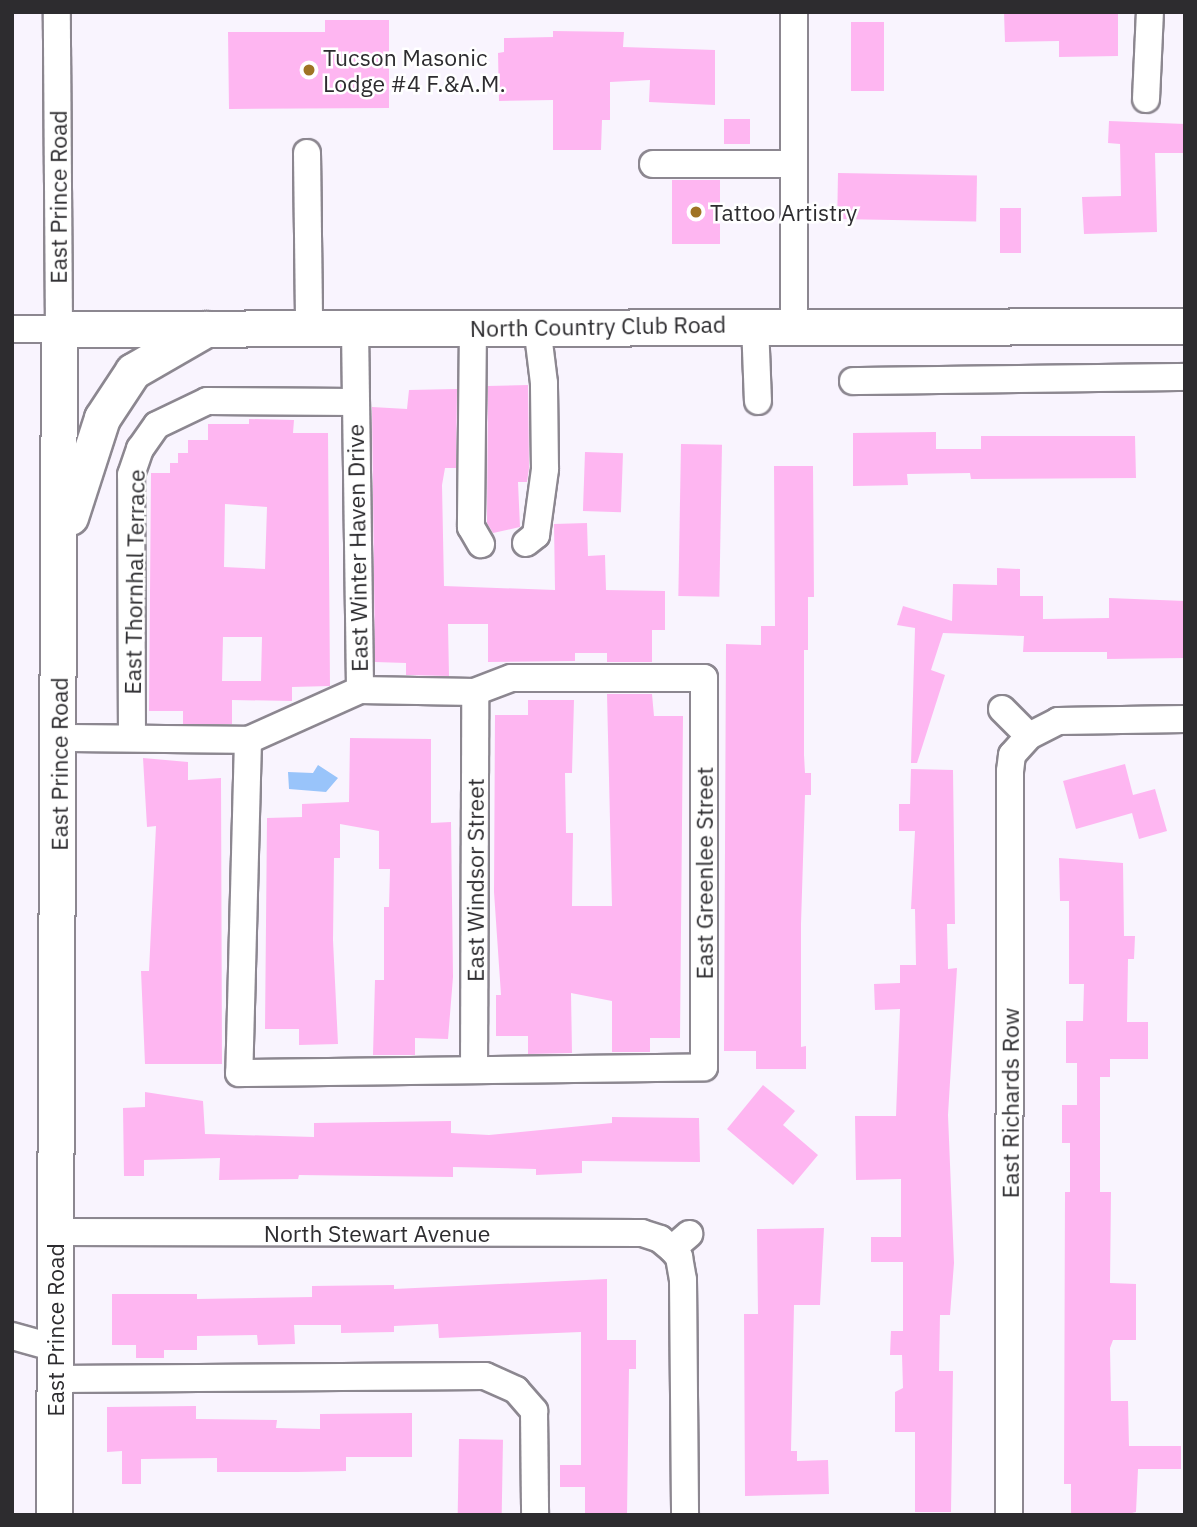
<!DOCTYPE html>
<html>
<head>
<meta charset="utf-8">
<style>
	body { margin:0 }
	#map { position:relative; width:1197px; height:1527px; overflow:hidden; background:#f9f4fe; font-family:"IBM Plex Sans",sans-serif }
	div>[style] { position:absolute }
	.water>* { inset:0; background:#99c4fa }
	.building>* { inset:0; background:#feb6f1; transform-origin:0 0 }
	.roads { filter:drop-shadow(2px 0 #8c8790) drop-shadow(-2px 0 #8c8790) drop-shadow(0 2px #8c8790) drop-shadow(0 -2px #8c8790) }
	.minor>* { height:26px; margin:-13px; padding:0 13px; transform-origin:13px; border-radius:13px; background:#fff }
	.major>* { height:35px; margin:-17.5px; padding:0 17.5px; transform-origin:17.5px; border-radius:17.5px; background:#fff }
	.dots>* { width:19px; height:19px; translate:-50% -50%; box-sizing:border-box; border:4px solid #fff; border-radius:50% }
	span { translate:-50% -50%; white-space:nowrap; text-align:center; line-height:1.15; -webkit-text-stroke:5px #fff; paint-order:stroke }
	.poi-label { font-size:23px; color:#2d2c2f }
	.left { translate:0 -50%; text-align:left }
	.street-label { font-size:23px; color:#2d2c2f }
	.frame { position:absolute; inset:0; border:14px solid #2d2c2f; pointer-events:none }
</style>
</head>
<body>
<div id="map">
	<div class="water">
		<i style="clip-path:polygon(318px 765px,338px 778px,326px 792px,289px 789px,288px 772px,313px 773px)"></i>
	</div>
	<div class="building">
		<i style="clip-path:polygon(1004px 12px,1118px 12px,1118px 56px,1059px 57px,1059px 41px,1005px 42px)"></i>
		<i style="clip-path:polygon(325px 20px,389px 20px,389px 108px,229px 109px,228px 32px,325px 32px)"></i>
		<i style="left:851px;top:22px;width:33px;height:69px"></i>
		<i style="clip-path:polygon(553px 31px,624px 32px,623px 47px,715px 50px,715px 105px,649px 102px,650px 80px,610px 82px,610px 120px,602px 120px,601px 150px,553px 150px,553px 100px,499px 101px,498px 53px,504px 52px,504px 38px,553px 37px)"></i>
		<i style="left:724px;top:119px;width:26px;height:25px"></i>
		<i style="clip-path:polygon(1109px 121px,1185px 124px,1185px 153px,1155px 153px,1157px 232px,1084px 234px,1082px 197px,1121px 196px,1120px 144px,1108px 143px)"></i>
		<i style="left:838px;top:173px;width:139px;height:46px;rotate:1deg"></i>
		<i style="left:672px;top:180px;width:48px;height:64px"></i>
		<i style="left:1000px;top:208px;width:21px;height:45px"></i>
		<i style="clip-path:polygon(528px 385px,529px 468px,527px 482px,518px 482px,520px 527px,493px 533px,487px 523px,488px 386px)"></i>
		<i style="clip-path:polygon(457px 389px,456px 468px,445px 468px,442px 485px,444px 586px,555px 590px,554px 524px,587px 523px,588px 556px,605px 555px,606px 590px,665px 591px,665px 630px,652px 630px,652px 662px,607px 662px,607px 653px,575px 653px,575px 661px,488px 662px,488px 624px,448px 624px,449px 676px,406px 675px,406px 663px,375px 662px,372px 407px,407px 409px,409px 390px)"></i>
		<i style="clip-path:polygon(evenodd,249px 419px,294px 420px,293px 433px,328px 433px,330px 686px,292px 687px,292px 701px,232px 700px,232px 724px,183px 724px,183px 711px,149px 711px,151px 473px,170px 473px,170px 463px,178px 463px,178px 453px,188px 453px,188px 440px,208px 440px,208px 424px,249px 424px,249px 419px,225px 504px,267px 507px,265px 569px,224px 567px,225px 504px,249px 419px,223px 637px,262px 637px,261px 681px,222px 681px,223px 637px)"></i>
		<i style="clip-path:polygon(936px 432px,936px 449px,981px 449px,981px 436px,1135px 436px,1136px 478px,971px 479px,970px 473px,907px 474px,908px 485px,853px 486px,853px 433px)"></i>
		<i style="left:681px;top:444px;width:41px;height:152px;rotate:1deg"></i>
		<i style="left:585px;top:452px;width:38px;height:59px;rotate:2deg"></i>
		<i style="clip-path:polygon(774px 466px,813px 466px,814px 597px,808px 597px,808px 650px,804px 650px,804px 755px,805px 773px,811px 773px,811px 795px,805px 795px,801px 924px,801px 1047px,806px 1046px,806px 1069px,756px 1069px,756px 1051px,724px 1051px,726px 644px,761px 645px,761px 626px,775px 626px)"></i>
		<i style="clip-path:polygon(997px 568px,1020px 569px,1020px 596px,1043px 596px,1043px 619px,1109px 618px,1109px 598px,1185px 601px,1185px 658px,1107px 659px,1107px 652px,1023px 652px,1024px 636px,943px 633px,931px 670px,945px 675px,917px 763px,911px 763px,915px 628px,897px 625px,903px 606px,952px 621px,953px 584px,997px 585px)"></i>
		<i style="clip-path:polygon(607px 694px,652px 694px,654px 716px,683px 716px,680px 1038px,650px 1038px,650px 1052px,612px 1052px,612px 1001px,571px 993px,572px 1053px,528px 1054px,528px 1036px,496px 1036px,496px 995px,501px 995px,494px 892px,495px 715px,528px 715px,528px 700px,574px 700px,572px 773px,565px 773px,566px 833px,573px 833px,572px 906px,612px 906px)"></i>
		<i style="clip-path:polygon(350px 738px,431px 739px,431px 823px,451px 822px,453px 977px,448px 1039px,415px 1038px,415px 1055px,373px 1055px,375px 980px,384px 980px,384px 907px,389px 907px,390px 869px,379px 869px,379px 831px,340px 824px,340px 858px,334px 858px,333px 940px,338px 1044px,299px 1045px,299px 1029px,265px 1029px,267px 818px,302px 817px,302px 804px,349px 802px)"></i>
		<i style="clip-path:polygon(143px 758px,188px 762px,188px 780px,221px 778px,222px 1064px,145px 1064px,141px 971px,149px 971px,156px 826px,147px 827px)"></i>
		<i style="clip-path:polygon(1125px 764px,1133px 795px,1155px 789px,1167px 831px,1139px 839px,1132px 813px,1076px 829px,1063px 781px)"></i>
		<i style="clip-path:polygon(911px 769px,953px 770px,955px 924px,947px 924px,948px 969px,957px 968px,948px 1115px,954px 1263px,950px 1315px,940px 1315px,939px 1371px,953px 1371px,951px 1512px,915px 1512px,915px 1432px,895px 1432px,895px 1392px,903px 1388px,902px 1355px,890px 1355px,891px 1331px,903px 1331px,903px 1262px,871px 1262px,871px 1237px,901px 1237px,901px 1179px,856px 1180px,855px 1116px,896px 1116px,900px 1009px,875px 1010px,874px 984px,900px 983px,900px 965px,916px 965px,915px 909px,911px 909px,915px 831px,899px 831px,899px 804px,910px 804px)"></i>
		<i style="clip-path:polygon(1059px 858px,1123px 863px,1124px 936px,1135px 936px,1134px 959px,1128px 959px,1127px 1022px,1148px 1022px,1148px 1059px,1110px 1059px,1110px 1077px,1100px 1077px,1100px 1192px,1111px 1192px,1110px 1283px,1136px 1284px,1136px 1340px,1113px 1340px,1110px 1348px,1111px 1401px,1128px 1401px,1129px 1446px,1181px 1446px,1181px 1469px,1138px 1469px,1136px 1512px,1124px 1515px,1071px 1515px,1071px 1484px,1064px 1484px,1065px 1192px,1070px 1192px,1070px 1143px,1062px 1143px,1062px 1105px,1077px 1105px,1077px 1063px,1066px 1063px,1066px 1021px,1083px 1021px,1084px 984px,1069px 984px,1069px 901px,1060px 901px)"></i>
		<i style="clip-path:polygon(763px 1085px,795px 1111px,783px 1125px,818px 1155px,793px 1185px,727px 1129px)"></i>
		<i style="clip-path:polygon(145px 1092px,203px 1101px,205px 1134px,314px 1137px,314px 1123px,451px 1121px,451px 1133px,489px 1135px,612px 1123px,612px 1117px,699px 1118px,700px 1162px,582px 1161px,582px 1173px,536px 1175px,536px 1169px,453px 1167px,453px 1177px,299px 1175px,298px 1179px,219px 1180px,220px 1158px,144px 1160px,144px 1176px,124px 1176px,123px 1108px,145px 1107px)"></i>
		<i style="clip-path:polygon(824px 1228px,820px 1305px,794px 1305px,791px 1451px,797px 1451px,797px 1461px,828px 1460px,829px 1494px,745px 1496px,744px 1314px,758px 1314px,757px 1229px)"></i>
		<i style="clip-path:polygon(607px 1279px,607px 1340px,636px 1340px,636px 1369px,629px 1369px,627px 1515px,585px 1515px,585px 1487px,560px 1487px,560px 1465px,581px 1465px,581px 1332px,439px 1338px,438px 1324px,394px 1326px,394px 1332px,341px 1333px,341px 1325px,294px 1325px,295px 1344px,258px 1345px,257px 1335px,197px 1336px,197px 1350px,164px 1350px,164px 1358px,136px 1358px,136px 1345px,112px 1345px,112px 1294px,197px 1294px,197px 1299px,312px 1297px,312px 1286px,394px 1285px,394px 1289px)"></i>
		<i style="clip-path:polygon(196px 1406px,196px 1419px,277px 1420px,276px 1428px,320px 1429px,320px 1414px,412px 1413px,412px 1457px,346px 1457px,346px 1471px,297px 1472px,217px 1472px,217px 1458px,141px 1459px,141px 1484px,122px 1484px,122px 1451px,107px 1452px,107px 1407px)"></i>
		<i style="left:459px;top:1439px;width:44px;height:76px;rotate:1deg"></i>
	</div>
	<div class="roads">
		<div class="minor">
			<i style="left:794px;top:12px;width:312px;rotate:90deg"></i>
			<i style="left:1146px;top:99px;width:87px;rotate:-87.4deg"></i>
			<i style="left:307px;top:153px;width:175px;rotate:89.3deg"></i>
			<i style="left:653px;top:164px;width:141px"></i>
			<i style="left:755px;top:324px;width:77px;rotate:87.8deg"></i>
			<i style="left:473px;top:327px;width:200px;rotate:90.6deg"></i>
			<i style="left:471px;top:527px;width:20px;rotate:60deg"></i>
			<i style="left:355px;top:328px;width:362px;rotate:89.2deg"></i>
			<i style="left:360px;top:690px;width:123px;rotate:155.9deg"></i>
			<i style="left:248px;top:740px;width:333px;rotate:91.5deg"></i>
			<i style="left:239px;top:1073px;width:465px;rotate:-0.7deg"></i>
			<i style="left:704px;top:1067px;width:389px;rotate:-90deg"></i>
			<i style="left:704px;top:678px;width:193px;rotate:180deg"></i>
			<i style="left:511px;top:678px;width:39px;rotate:159deg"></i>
			<i style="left:475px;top:692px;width:115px;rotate:-179deg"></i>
			<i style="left:12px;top:329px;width:47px"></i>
			<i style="left:59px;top:329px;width:317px;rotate:-90.4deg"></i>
			<i style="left:853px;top:381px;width:332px;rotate:-0.7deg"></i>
			<i style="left:526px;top:543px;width:13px;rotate:-39deg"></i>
			<i style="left:536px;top:535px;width:67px;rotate:-82.2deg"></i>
			<i style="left:545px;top:469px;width:86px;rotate:-90.7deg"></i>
			<i style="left:544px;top:383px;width:57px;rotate:-97deg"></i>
			<i style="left:1002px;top:709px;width:38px;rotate:45deg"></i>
			<i style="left:1029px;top:736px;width:25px;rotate:132deg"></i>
			<i style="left:1012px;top:755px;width:16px;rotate:97deg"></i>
			<i style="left:1010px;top:771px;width:744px;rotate:90.08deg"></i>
			<i style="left:1029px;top:736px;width:33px;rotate:-27deg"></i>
			<i style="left:1058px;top:721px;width:127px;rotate:-0.9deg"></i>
			<i style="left:59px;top:738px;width:189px;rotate:0.6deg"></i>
			<i style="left:132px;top:738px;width:263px;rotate:-90.2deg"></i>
			<i style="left:131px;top:475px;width:28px;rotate:-71deg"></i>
			<i style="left:140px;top:449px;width:29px;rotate:-55deg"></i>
			<i style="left:157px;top:425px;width:55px;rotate:-25.6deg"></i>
			<i style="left:207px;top:401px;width:147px;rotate:0.4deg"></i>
			<i style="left:474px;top:1069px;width:377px;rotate:-89.8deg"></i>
			<i style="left:56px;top:1232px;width:586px;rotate:0.1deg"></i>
			<i style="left:642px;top:1233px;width:19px;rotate:18deg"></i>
			<i style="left:660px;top:1239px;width:16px;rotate:40deg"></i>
			<i style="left:672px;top:1249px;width:23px;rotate:-41deg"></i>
			<i style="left:672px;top:1249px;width:11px;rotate:49deg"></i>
			<i style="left:679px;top:1257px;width:23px;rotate:80deg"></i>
			<i style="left:683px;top:1280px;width:235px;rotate:89.5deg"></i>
			<i style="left:12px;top:1336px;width:45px;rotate:15.6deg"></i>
			<i style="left:55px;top:1379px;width:430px;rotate:-0.4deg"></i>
			<i style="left:485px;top:1376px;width:34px;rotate:24deg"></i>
			<i style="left:516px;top:1390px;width:28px;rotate:49deg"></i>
			<i style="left:534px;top:1411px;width:104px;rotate:89.4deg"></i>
		</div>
		<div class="major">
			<i style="left:70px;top:517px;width:104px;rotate:-72.1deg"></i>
			<i style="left:102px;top:418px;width:56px;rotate:-56.6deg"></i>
			<i style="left:133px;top:371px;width:84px;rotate:-29.9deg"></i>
			<i style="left:54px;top:1515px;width:1186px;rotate:-89.76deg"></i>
			<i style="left:59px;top:329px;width:1126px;rotate:-0.15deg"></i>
		</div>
	</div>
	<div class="dots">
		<i style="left:309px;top:70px;background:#9f7324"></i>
		<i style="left:696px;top:212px;background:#9f7324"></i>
	</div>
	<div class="poi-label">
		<span class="left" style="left:323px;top:70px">Tucson Masonic<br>Lodge #4 F.&amp;A.M.</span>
		<span class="left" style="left:710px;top:212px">Tattoo Artistry</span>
	</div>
	<div class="street-label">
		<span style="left:58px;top:197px;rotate:-90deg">East Prince Road</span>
		<span style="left:598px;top:326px;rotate:-1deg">North Country Club Road</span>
		<span style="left:357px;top:548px;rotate:-91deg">East Winter Haven Drive</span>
		<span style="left:134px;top:582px;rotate:-89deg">East Thornhal Terrace</span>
		<span style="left:59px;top:764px;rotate:-90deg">East Prince Road</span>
		<span style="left:704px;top:873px;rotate:-90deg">East Greenlee Street</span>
		<span style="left:475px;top:880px;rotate:-90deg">East Windsor Street</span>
		<span style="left:1010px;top:1103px;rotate:-90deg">East Richards Row</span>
		<span style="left:377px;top:1233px">North Stewart Avenue</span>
		<span style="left:55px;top:1330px;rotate:-90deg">East Prince Road</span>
	</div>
	<div class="frame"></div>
</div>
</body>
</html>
